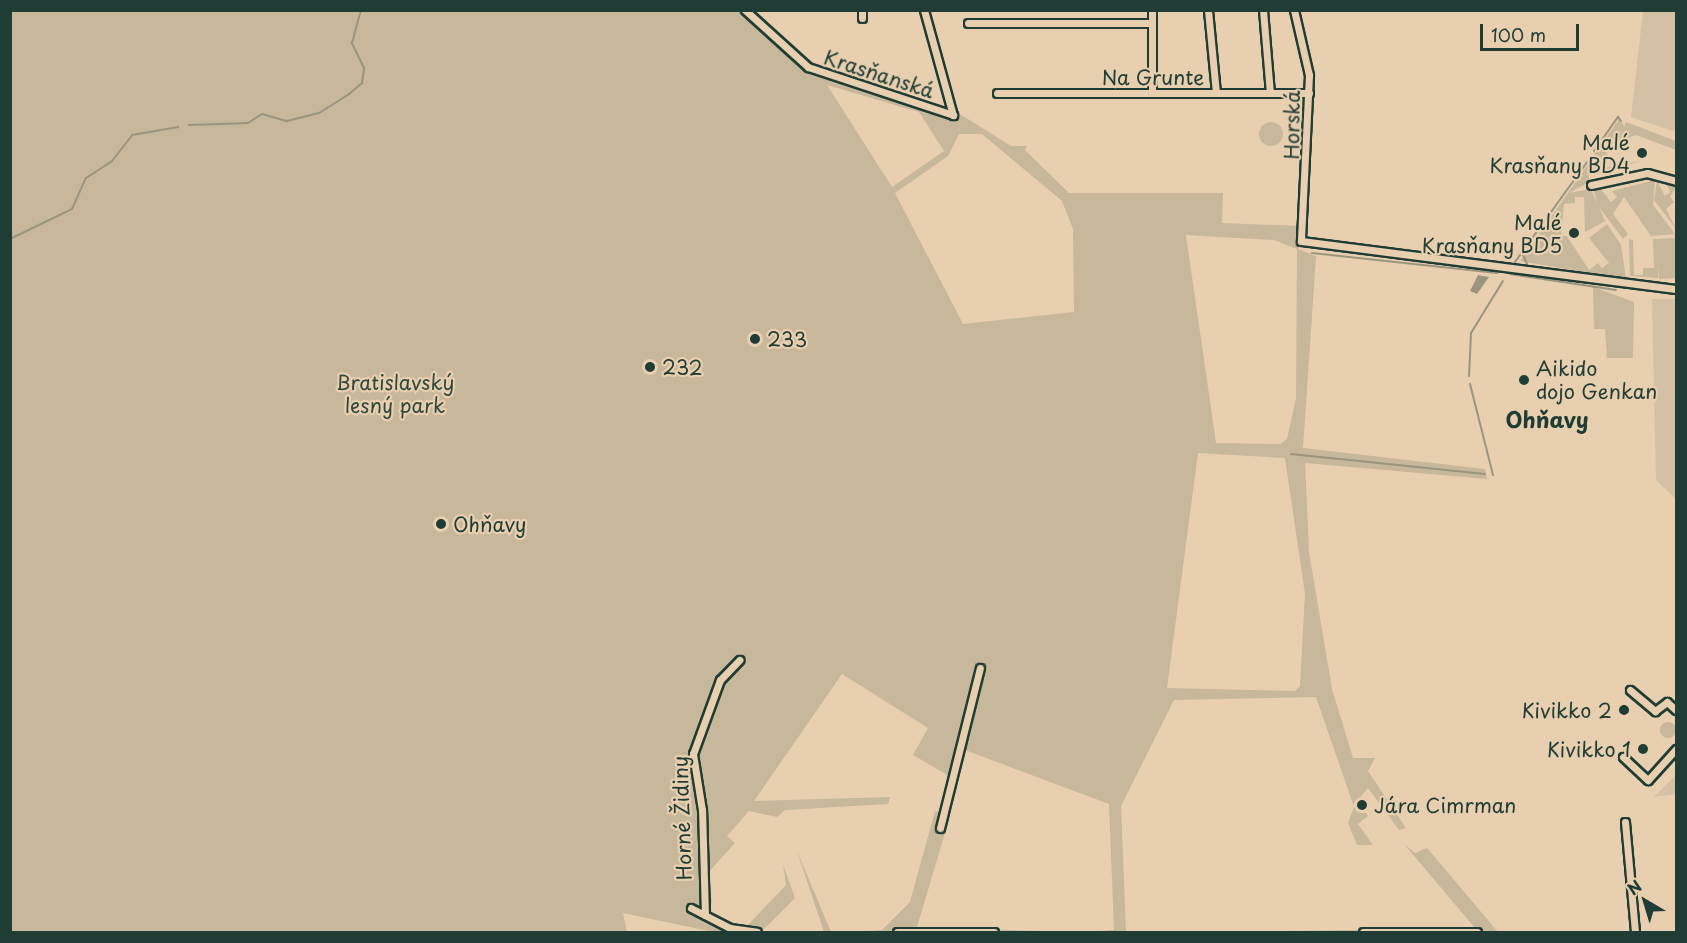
<!DOCTYPE html>
<html>
<head>
<meta charset="utf-8">
<style>
	body { margin:0 }
	#map { position:relative; width:1687px; height:943px; overflow:hidden; background:#e8cfb0; font-family:"Playpen Sans",sans-serif }
	div>[style] { position:absolute }
	.built>* { inset:0; background:#d4c0a4 }
	.green>* { inset:0; background:#c7b79b }
	.round { border-radius:50% }
	.water>* { inset:0; background:#99957f }
	.stream>* { height:2px; margin:-1px; padding:0 1px; transform-origin:1px; border-radius:1px; background:#99957f }
	.roads { filter:drop-shadow(2px 0 #1f3d34) drop-shadow(-2px 0 #1f3d34) drop-shadow(0 2px #1f3d34) drop-shadow(0 -2px #1f3d34) }
	.minor>* { height:7px; margin:-3.5px; padding:0 3.5px; transform-origin:3.5px; border-radius:3.5px; background:#e8cfb0 }
	.dots>* { width:16px; height:16px; translate:-50% -50%; box-sizing:border-box; border:3px solid #e8cfb0; border-radius:50% }
	span { translate:-50% -50%; white-space:nowrap; text-align:center; line-height:1.15; -webkit-text-stroke:4.5px #e8cfb0; paint-order:stroke }
	.street-label { font-size:20px; color:#1f3d34 }
	.poi-label { font-size:20px; color:#1f3d34 }
	.right { translate:-100% -50%; text-align:right }
	.left { translate:0 -50%; text-align:left }
	.park-label { font-size:20px; color:#30493e }
	.quarter-label { font-size:22px; color:#1f3d34; font-weight:700 }
	.frame { position:absolute; inset:0; border:12px solid #1f3d34; pointer-events:none }
	.north { position:absolute; left:1615px; top:871px; width:60px; height:60px; -webkit-text-stroke:4px #e8cfb0; paint-order:stroke; rotate:322deg; font-size:16px; font-weight:700; line-height:24px; text-align:center; color:#1f3d34 }
	.north::after { content:''; display:block; margin:auto; width:21px; height:27px; background:#1f3d34; clip-path:polygon(50% 0,100% 100%,50% 72%,0 100%) }
	.scale { position:absolute; left:1480px; top:24px; width:99px; height:27px; box-sizing:border-box; border:3px solid #1f3d34; border-top:0; padding-left:8px; font-size:18px; line-height:21px; white-space:nowrap; color:#1f3d34; -webkit-text-stroke:4px #e8cfb0; paint-order:stroke }
</style>
</head>
<body>
<div id="map">
	<div class="built">
		<i style="clip-path:polygon(1643px 11px,1676px 11px,1676px 132px,1631px 117px)"></i>
		<i style="clip-path:polygon(1652px 299px,1676px 299px,1676px 499px,1656px 480px)"></i>
		<i style="clip-path:polygon(1676px 775px,1676px 794px,1654px 797px)"></i>
	</div>
	<div class="green">
		<i style="clip-path:polygon(evenodd,10px 11px,740px 11px,808px 72px,956px 119px,955px 111px,1011px 146px,1027px 146px,1025px 150px,1069px 193px,1223px 193px,1222px 223px,1301px 226px,1298px 249px,1316px 256px,1303px 448px,1485px 469px,1487px 479px,1305px 463px,1309px 552px,1332px 689px,1353px 758px,1375px 758px,1368px 771px,1406px 828px,1399px 830px,1368px 788px,1357px 801px,1368px 816px,1358px 824px,1373px 845px,1357px 845px,1348px 823px,1354px 807px,1316px 697px,1174px 700px,1121px 806px,1126px 932px,1088px 932px,1114px 930px,1109px 804px,957px 747px,951px 777px,913px 755px,928px 728px,842px 674px,754px 801px,890px 797px,888px 804px,785px 810px,777px 817px,749px 811px,727px 836px,735px 843px,706px 875px,712px 902px,706px 908px,731px 925px,746px 927px,786px 885px,783px 864px,795px 898px,761px 932px,713px 932px,623px 913px,627px 932px,11px 932px,10px 11px,827px 85px,919px 112px,944px 151px,892px 187px,827px 85px,10px 11px,959px 134px,982px 134px,1062px 201px,1073px 229px,1074px 312px,963px 324px,895px 193px,948px 156px,959px 134px,10px 11px,1186px 235px,1274px 240px,1297px 249px,1296px 398px,1287px 439px,1280px 444px,1216px 443px,1186px 235px,10px 11px,1198px 453px,1285px 458px,1305px 594px,1300px 686px,1295px 691px,1167px 688px,1198px 453px)"></i>
		<i style="clip-path:polygon(1620px 118px,1624px 127px,1626px 122px,1676px 141px,1676px 150px,1636px 135px,1605px 147px,1608px 157px,1602px 159px,1604px 168px,1643px 160px,1595px 175px,1593px 156px)"></i>
		<i class="round" style="left:1259px;top:122px;width:24px;height:24px"></i>
		<i style="clip-path:polygon(1589px 163px,1589px 182px,1569px 193px,1591px 189px,1605px 221px,1585px 232px,1584px 197px,1575px 197px,1575px 203px,1564px 204px,1561px 236px,1567px 236px,1589px 270px,1598px 263px,1602px 268px,1609px 263px,1589px 238px,1607px 224px,1621px 245px,1626px 279px,1520px 261px)"></i>
		<i style="clip-path:polygon(1655px 180px,1653px 205px,1675px 234px,1651px 236px,1624px 197px,1613px 214px,1628px 234px,1623px 239px,1598px 206px,1594px 191px,1601px 189px,1611px 202px,1617px 197px,1612px 191px)"></i>
		<i style="clip-path:polygon(1657px 181px,1665px 196px,1670px 192px,1666px 183px,1676px 187px,1670px 197px,1674px 202px,1666px 209px,1676px 229px,1654px 200px)"></i>
		<i style="clip-path:polygon(1676px 238px,1676px 278px,1659px 279px,1658px 265px,1658px 278px,1630px 276px,1629px 239px,1633px 240px,1634px 275px,1643px 275px,1643px 268px,1654px 268px,1653px 239px)"></i>
		<i style="clip-path:polygon(1593px 287px,1634px 302px,1633px 358px,1607px 358px,1605px 329px,1594px 329px)"></i>
		<i class="round" style="left:1660px;top:722px;width:16px;height:16px"></i>
		<i style="clip-path:polygon(935px 811px,950px 816px,917px 927px,1072px 932px,853px 932px,882px 930px,910px 902px)"></i>
		<i style="clip-path:polygon(1404px 844px,1415px 853px,1427px 848px,1498px 932px,1221px 932px,1475px 928px)"></i>
		<i style="clip-path:polygon(797px 851px,831px 932px,824px 932px)"></i>
	</div>
	<div class="water">
		<i style="clip-path:polygon(1478px 275px,1489px 277px,1477px 294px,1470px 291px)"></i>
	</div>
	<div class="stream">
		<i style="left:189px;top:125px;width:59px;rotate:-1.9deg"></i>
		<i style="left:248px;top:123px;width:17px;rotate:-33deg"></i>
		<i style="left:262px;top:114px;width:26px;rotate:16deg"></i>
		<i style="left:287px;top:121px;width:33px;rotate:-14deg"></i>
		<i style="left:319px;top:113px;width:36px;rotate:-32deg"></i>
		<i style="left:349px;top:94px;width:17px;rotate:-40deg"></i>
		<i style="left:362px;top:83px;width:15px;rotate:-82deg"></i>
		<i style="left:364px;top:68px;width:28px;rotate:-116deg"></i>
		<i style="left:352px;top:43px;width:34px;rotate:-75deg"></i>
		<i style="left:1594px;top:151px;width:42px;rotate:-54.8deg"></i>
		<i style="left:1618px;top:117px;width:5px;rotate:53deg"></i>
		<i style="left:10px;top:239px;width:69px;rotate:-25.8deg"></i>
		<i style="left:72px;top:209px;width:34px;rotate:-66deg"></i>
		<i style="left:86px;top:178px;width:31px;rotate:-33deg"></i>
		<i style="left:112px;top:161px;width:33px;rotate:-52deg"></i>
		<i style="left:132px;top:135px;width:47px;rotate:-9.9deg"></i>
		<i style="left:1312px;top:253px;width:186px;rotate:6.2deg"></i>
		<i style="left:1522px;top:253px;width:12px;rotate:66deg"></i>
		<i style="left:1515px;top:262px;width:123px;rotate:-54.2deg"></i>
		<i style="left:1510px;top:274px;width:107px;rotate:8.6deg"></i>
		<i style="left:1469px;top:376px;width:43px;rotate:-87.3deg"></i>
		<i style="left:1471px;top:333px;width:61px;rotate:-58.4deg"></i>
		<i style="left:1470px;top:384px;width:94px;rotate:75.8deg"></i>
		<i style="left:1291px;top:454px;width:195px;rotate:5.9deg"></i>
	</div>
	<div class="roads">
		<div class="minor">
			<i style="left:745px;top:10px;width:85px;rotate:42.1deg"></i>
			<i style="left:808px;top:67px;width:153px;rotate:18.3deg"></i>
			<i style="left:862px;top:10px;width:8px;rotate:90deg"></i>
			<i style="left:924px;top:10px;width:109px;rotate:74.6deg"></i>
			<i style="left:1208px;top:10px;width:83px;rotate:84.5deg"></i>
			<i style="left:1263px;top:10px;width:83px;rotate:85.2deg"></i>
			<i style="left:1294px;top:10px;width:67px;rotate:77deg"></i>
			<i style="left:1309px;top:75px;width:166px;rotate:92.8deg"></i>
			<i style="left:1301px;top:241px;width:378px;rotate:7.3deg"></i>
			<i style="left:968px;top:23px;width:184px"></i>
			<i style="left:997px;top:93px;width:312px"></i>
			<i style="left:1152px;top:93px;width:83px;rotate:-90deg"></i>
			<i style="left:1591px;top:185px;width:57px;rotate:-12.1deg"></i>
			<i style="left:1647px;top:173px;width:30px;rotate:15deg"></i>
			<i style="left:1630px;top:690px;width:33px;rotate:40deg"></i>
			<i style="left:1655px;top:711px;width:15px;rotate:-37deg"></i>
			<i style="left:1667px;top:702px;width:12px;rotate:42deg"></i>
			<i style="left:1623px;top:757px;width:34px;rotate:43deg"></i>
			<i style="left:1648px;top:780px;width:42px;rotate:-47.9deg"></i>
			<i style="left:1625px;top:822px;width:110px;rotate:84.8deg"></i>
			<i style="left:940px;top:828px;width:165px;rotate:-76deg"></i>
			<i style="left:691px;top:908px;width:44px;rotate:27.1deg"></i>
			<i style="left:730px;top:928px;width:27px;rotate:8deg"></i>
			<i style="left:705px;top:915px;width:105px;rotate:-91.6deg"></i>
			<i style="left:702px;top:810px;width:57px;rotate:-99.1deg"></i>
			<i style="left:693px;top:754px;width:79px;rotate:-70deg"></i>
			<i style="left:720px;top:680px;width:28px;rotate:-46deg"></i>
			<i style="left:897px;top:932px;width:97px"></i>
			<i style="left:1363px;top:932px;width:114px"></i>
		</div>
	</div>
	<div class="dots">
		<i style="left:1642px;top:153px;background:#1f3d34"></i>
		<i style="left:1574px;top:233px;background:#1f3d34"></i>
		<i style="left:755px;top:339px;background:#1f3d34"></i>
		<i style="left:650px;top:367px;background:#1f3d34"></i>
		<i style="left:1524px;top:380px;background:#1f3d34"></i>
		<i style="left:441px;top:524px;background:#1f3d34"></i>
		<i style="left:1624px;top:710px;background:#1f3d34"></i>
		<i style="left:1643px;top:749px;background:#1f3d34"></i>
		<i style="left:1362px;top:805px;background:#1f3d34"></i>
	</div>
	<div class="street-label">
		<span style="left:879px;top:74px;rotate:18deg">Krasňanská</span>
		<span style="left:1153px;top:77px">Na Grunte</span>
		<span style="left:1292px;top:125px;rotate:-89deg">Horská</span>
		<span style="left:682px;top:818px;rotate:-92deg">Horné Židiny</span>
	</div>
	<div class="poi-label">
		<span class="right" style="left:1630px;top:154px">Malé<br>Krasňany BD4</span>
		<span class="right" style="left:1562px;top:234px">Malé<br>Krasňany BD5</span>
		<span class="left" style="left:767px;top:339px">233</span>
		<span class="left" style="left:662px;top:367px">232</span>
		<span class="left" style="left:1536px;top:380px">Aikido<br>dojo Genkan</span>
		<span class="left" style="left:453px;top:524px">Ohňavy</span>
		<span class="right" style="left:1612px;top:710px">Kivikko 2</span>
		<span class="right" style="left:1631px;top:749px">Kivikko 1</span>
		<span class="left" style="left:1374px;top:805px">Jára Cimrman</span>
	</div>
	<div class="park-label">
		<span style="left:395px;top:394px">Bratislavský<br>lesný park</span>
	</div>
	<div class="quarter-label">
		<span style="left:1547px;top:419px">Ohňavy</span>
	</div>
	<div class="frame"></div>
	<div class="north">N</div>
	<div class="scale">100 m</div>
</div>
</body>
</html>
